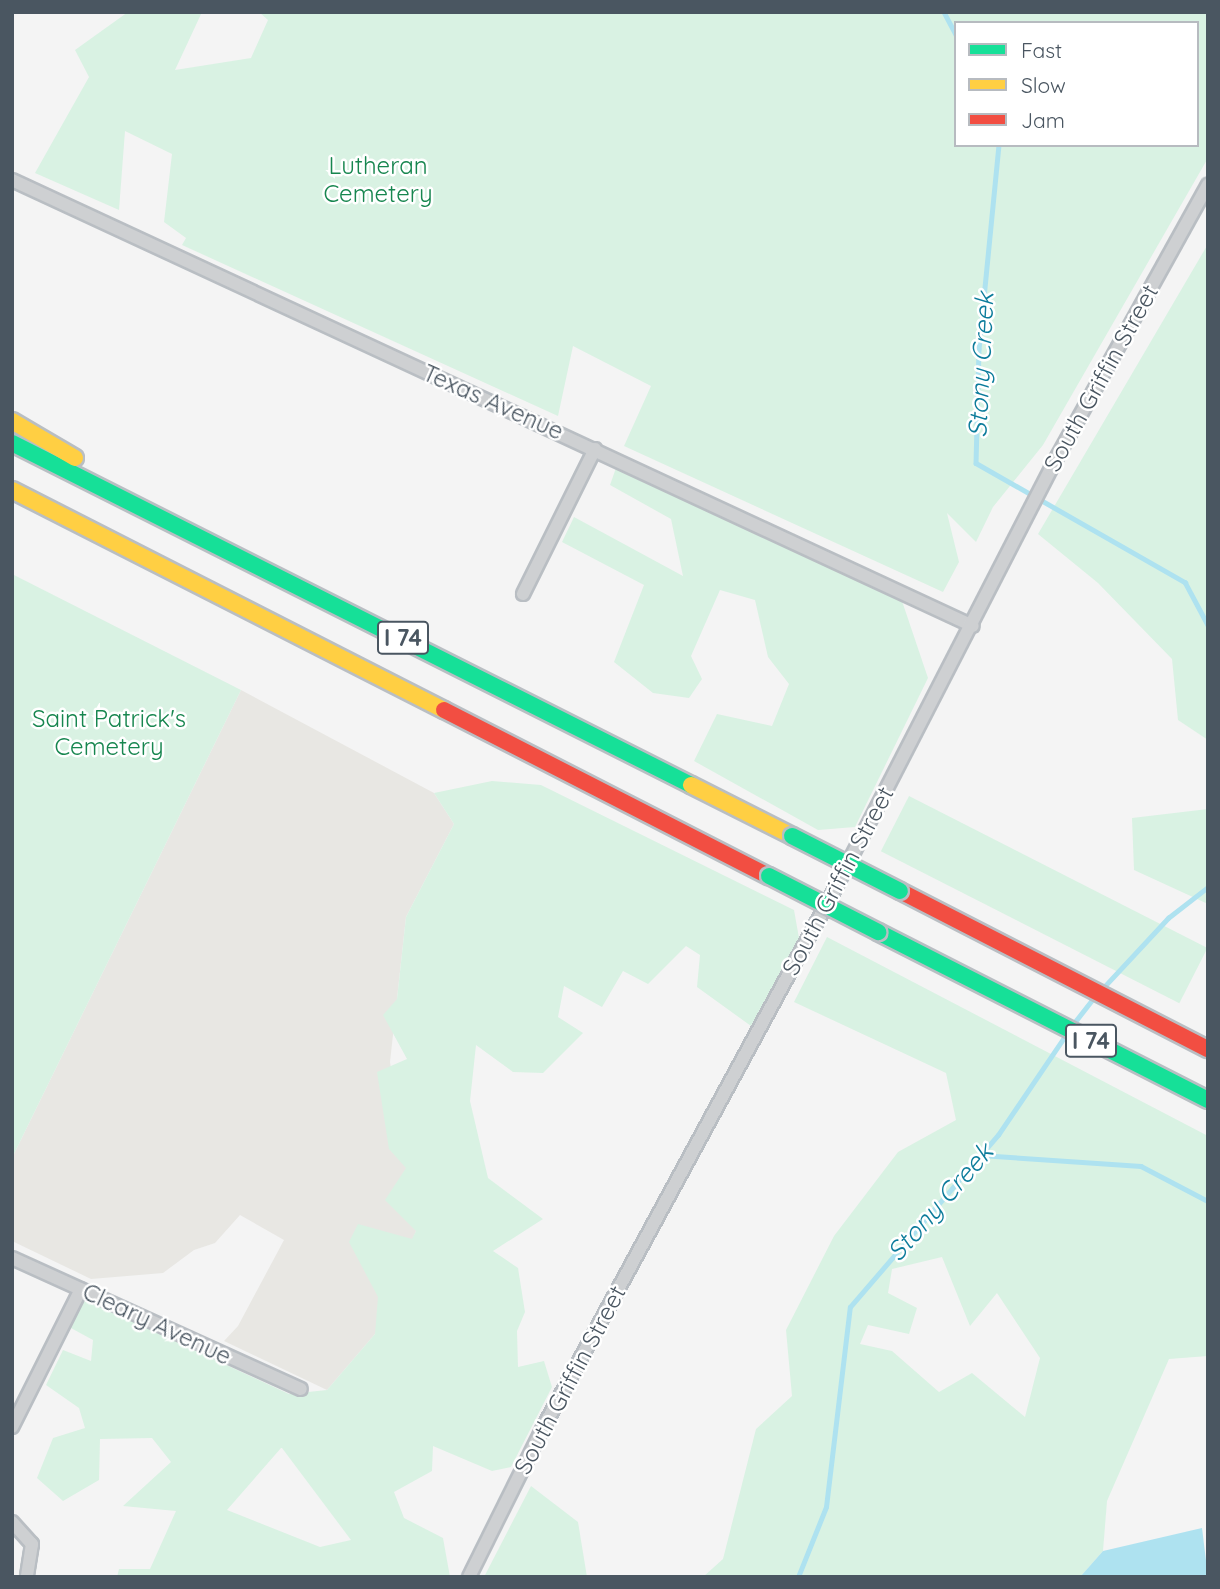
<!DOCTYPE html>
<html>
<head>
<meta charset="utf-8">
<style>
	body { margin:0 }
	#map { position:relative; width:1220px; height:1589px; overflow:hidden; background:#f4f4f4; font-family:Quicksand,sans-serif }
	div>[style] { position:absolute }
	.commercial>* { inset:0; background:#e8e7e3 }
	.green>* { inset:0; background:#d9f2e3; transform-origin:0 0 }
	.water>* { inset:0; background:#aee2f0 }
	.stream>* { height:4.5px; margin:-2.25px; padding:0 2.25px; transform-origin:2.25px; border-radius:2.25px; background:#aee2f0 }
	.roads { filter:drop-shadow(2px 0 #b9bec3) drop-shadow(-2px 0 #b9bec3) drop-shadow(0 2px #b9bec3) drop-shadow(0 -2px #b9bec3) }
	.street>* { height:12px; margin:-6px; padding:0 6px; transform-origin:6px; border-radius:6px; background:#ced0d2 }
	.fast>* { height:16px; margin:-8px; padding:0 8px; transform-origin:8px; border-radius:8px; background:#16e098 }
	.slow>* { height:16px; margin:-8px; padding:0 8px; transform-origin:8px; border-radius:8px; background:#ffcf43 }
	.jam>* { height:16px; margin:-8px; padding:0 8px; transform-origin:8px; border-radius:8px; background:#f24e42 }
	.bridges { filter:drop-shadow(2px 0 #b9bec3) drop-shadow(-2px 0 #b9bec3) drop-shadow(0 2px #b9bec3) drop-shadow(0 -2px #b9bec3) }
	.fast-bridge>* { height:16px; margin:-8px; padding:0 8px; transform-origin:8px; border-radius:8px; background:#16e098 }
	span { translate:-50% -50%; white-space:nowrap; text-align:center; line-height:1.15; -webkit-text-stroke:5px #fff; paint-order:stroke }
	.shield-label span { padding:2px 5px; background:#fff; border:2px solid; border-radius:5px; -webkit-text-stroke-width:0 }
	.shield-label { font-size:23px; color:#4a5661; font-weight:700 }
	.park-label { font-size:24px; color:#17864f }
	.street-label { font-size:24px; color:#4a5661 }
	.water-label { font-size:26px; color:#0c7c9b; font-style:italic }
	.frame { position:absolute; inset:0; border:14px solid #4a5661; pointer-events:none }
	.legend { position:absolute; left:954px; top:21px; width:245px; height:126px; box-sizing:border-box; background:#fff; border:2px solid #b7bbc0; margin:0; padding:9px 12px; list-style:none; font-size:21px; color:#4a5661 }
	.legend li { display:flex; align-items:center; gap:14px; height:35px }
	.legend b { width:35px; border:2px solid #b7bbc0 }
</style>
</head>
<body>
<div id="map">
	<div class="commercial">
		<i style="clip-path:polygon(241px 690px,434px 793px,454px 824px,406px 917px,390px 1062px,416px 1231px,375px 1334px,327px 1390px,224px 1341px,238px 1326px,284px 1240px,240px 1215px,215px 1243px,194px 1250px,163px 1273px,91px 1279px,12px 1241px,12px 1158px)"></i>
	</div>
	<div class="green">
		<i style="clip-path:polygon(evenodd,128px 12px,202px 12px,175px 70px,251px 58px,268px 20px,259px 12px,1208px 12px,1208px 158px,1043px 445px,993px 507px,976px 542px,947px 513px,959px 562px,943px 592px,624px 446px,651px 386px,573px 346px,558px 416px,182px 245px,186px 238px,164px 222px,172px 154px,125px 131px,119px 210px,35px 173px,89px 77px,75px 50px,128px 12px,956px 23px,1197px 23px,1197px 145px,956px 145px,956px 23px)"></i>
		<i style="clip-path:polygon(1208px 244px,1208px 740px,1178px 720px,1172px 659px,1098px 583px,1038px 534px)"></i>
		<i style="clip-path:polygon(616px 468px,902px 601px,928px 678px,855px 827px,818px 830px,694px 761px,717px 714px,772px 726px,789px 684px,768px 657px,755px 600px,720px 590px,691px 656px,702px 679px,689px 698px,653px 693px,614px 662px,644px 585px,562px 542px,574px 517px,683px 576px,671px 519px,610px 485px)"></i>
		<i style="clip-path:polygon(12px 574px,241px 690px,12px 1158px)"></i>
		<i style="clip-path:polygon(evenodd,492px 781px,541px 785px,794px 910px,799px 938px,751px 1026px,697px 987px,700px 955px,686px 946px,648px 984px,623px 971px,602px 1007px,564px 986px,558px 1017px,583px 1033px,543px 1073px,513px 1072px,476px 1045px,470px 1101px,488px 1178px,543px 1219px,493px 1251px,518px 1268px,525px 1312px,517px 1331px,518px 1367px,544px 1361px,552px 1387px,511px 1467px,492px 1471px,433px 1446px,432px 1471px,394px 1492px,404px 1518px,443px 1538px,450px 1577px,117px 1577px,119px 1569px,150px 1569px,176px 1511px,123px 1506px,171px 1462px,152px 1438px,100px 1439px,99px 1480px,63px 1501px,37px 1478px,53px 1438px,85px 1428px,79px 1408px,46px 1385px,63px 1350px,91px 1361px,93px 1340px,69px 1327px,84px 1299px,289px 1394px,327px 1390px,375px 1334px,378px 1297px,349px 1242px,358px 1224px,412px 1239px,416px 1231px,385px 1200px,406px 1168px,389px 1149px,377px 1072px,407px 1059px,383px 1015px,397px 999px,406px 917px,454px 824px,434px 793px,492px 781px,281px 1448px,282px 1448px,351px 1540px,320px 1547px,227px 1510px,281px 1448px)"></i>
		<i style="left:909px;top:796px;width:335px;height:62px;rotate:27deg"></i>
		<i style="clip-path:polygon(1208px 809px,1208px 904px,1134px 870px,1132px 818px)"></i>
		<i style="clip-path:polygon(evenodd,827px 937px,1208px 1136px,1208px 1356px,1169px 1359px,1107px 1501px,1103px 1551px,1080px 1577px,703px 1577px,723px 1559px,756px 1429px,792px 1396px,786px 1330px,834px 1236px,898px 1152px,956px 1120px,946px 1073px,794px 1002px,827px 937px,942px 1257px,970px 1326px,997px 1293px,1040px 1358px,1025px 1417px,972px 1373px,939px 1392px,892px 1351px,860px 1344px,868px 1325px,909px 1334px,917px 1308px,888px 1293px,892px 1269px,942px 1257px)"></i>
		<i style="clip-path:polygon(531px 1486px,578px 1522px,587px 1577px,484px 1577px)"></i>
	</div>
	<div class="water">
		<i style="clip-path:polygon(1202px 1528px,1208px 1577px,1080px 1577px,1103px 1551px)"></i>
	</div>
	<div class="stream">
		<i style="left:944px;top:12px;width:26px;rotate:62deg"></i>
		<i style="left:999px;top:145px;width:205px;rotate:95.6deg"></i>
		<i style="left:979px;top:349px;width:114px;rotate:91.5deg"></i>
		<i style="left:976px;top:463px;width:241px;rotate:29.7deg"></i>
		<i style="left:1185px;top:582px;width:49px;rotate:61.9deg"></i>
		<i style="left:1103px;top:988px;width:96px;rotate:-47.1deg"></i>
		<i style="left:1168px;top:918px;width:51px;rotate:-37.8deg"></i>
		<i style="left:1074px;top:1023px;width:33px;rotate:-52deg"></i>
		<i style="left:980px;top:1155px;width:161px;rotate:3.9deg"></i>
		<i style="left:1141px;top:1166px;width:76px;rotate:27.6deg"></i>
		<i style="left:798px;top:1577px;width:75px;rotate:-68.2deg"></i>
		<i style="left:826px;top:1507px;width:201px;rotate:-83.2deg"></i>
		<i style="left:850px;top:1307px;width:227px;rotate:-49.3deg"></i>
		<i style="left:998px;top:1135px;width:120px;rotate:-55.9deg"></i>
	</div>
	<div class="roads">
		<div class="street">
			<i style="left:12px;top:180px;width:1059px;rotate:24.9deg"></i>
			<i style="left:523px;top:594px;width:162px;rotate:-63.6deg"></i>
			<i style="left:12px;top:1258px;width:317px;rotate:24.4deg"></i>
			<i style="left:12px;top:1427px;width:154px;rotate:-63.4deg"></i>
			<i style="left:12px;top:1522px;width:30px;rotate:48deg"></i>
			<i style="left:32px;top:1544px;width:33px;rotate:99deg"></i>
			<i style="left:469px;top:1577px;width:166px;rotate:-63.6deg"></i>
			<i style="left:543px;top:1428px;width:617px;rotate:-61.57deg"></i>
			<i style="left:837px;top:885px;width:469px;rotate:-62.8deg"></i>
			<i style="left:1051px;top:468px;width:324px;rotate:-61deg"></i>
		</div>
		<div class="fast">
			<i style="left:12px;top:443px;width:760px;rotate:26.73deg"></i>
			<i style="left:878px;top:932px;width:370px;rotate:27deg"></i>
		</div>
		<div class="slow">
			<i style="left:12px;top:421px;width:73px;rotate:30.4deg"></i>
			<i style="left:12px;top:490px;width:485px;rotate:27deg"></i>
			<i style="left:691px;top:785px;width:113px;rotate:26.8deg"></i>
		</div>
		<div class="jam">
			<i style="left:444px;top:710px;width:365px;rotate:27.1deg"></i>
			<i style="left:900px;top:891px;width:346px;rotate:27.2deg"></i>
		</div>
	</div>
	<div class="bridges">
		<div class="fast-bridge">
			<i style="left:792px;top:836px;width:121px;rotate:27deg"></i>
			<i style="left:769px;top:876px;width:123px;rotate:27.2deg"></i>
		</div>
	</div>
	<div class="shield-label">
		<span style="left:403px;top:638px">I 74</span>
		<span style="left:1091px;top:1041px">I 74</span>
	</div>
	<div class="park-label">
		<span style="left:378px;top:180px">Lutheran<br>Cemetery</span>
		<span style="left:109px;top:733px">Saint Patrick's<br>Cemetery</span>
	</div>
	<div class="street-label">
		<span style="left:1101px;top:378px;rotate:-61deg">South Griffin Street</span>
		<span style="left:493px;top:402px;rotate:24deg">Texas Avenue</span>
		<span style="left:838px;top:881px;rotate:-62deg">South Griffin Street</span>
		<span style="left:157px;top:1324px;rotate:25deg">Cleary Avenue</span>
		<span style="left:570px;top:1380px;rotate:-62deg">South Griffin Street</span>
	</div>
	<div class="water-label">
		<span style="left:981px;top:365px;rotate:-87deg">Stony Creek</span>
		<span style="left:940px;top:1202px;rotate:-49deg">Stony Creek</span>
	</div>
	<div class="frame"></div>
	<ul class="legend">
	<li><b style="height:9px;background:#16e098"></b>Fast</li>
	<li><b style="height:9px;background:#ffcf43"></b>Slow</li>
	<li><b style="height:9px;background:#f24e42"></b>Jam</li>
	</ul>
</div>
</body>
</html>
